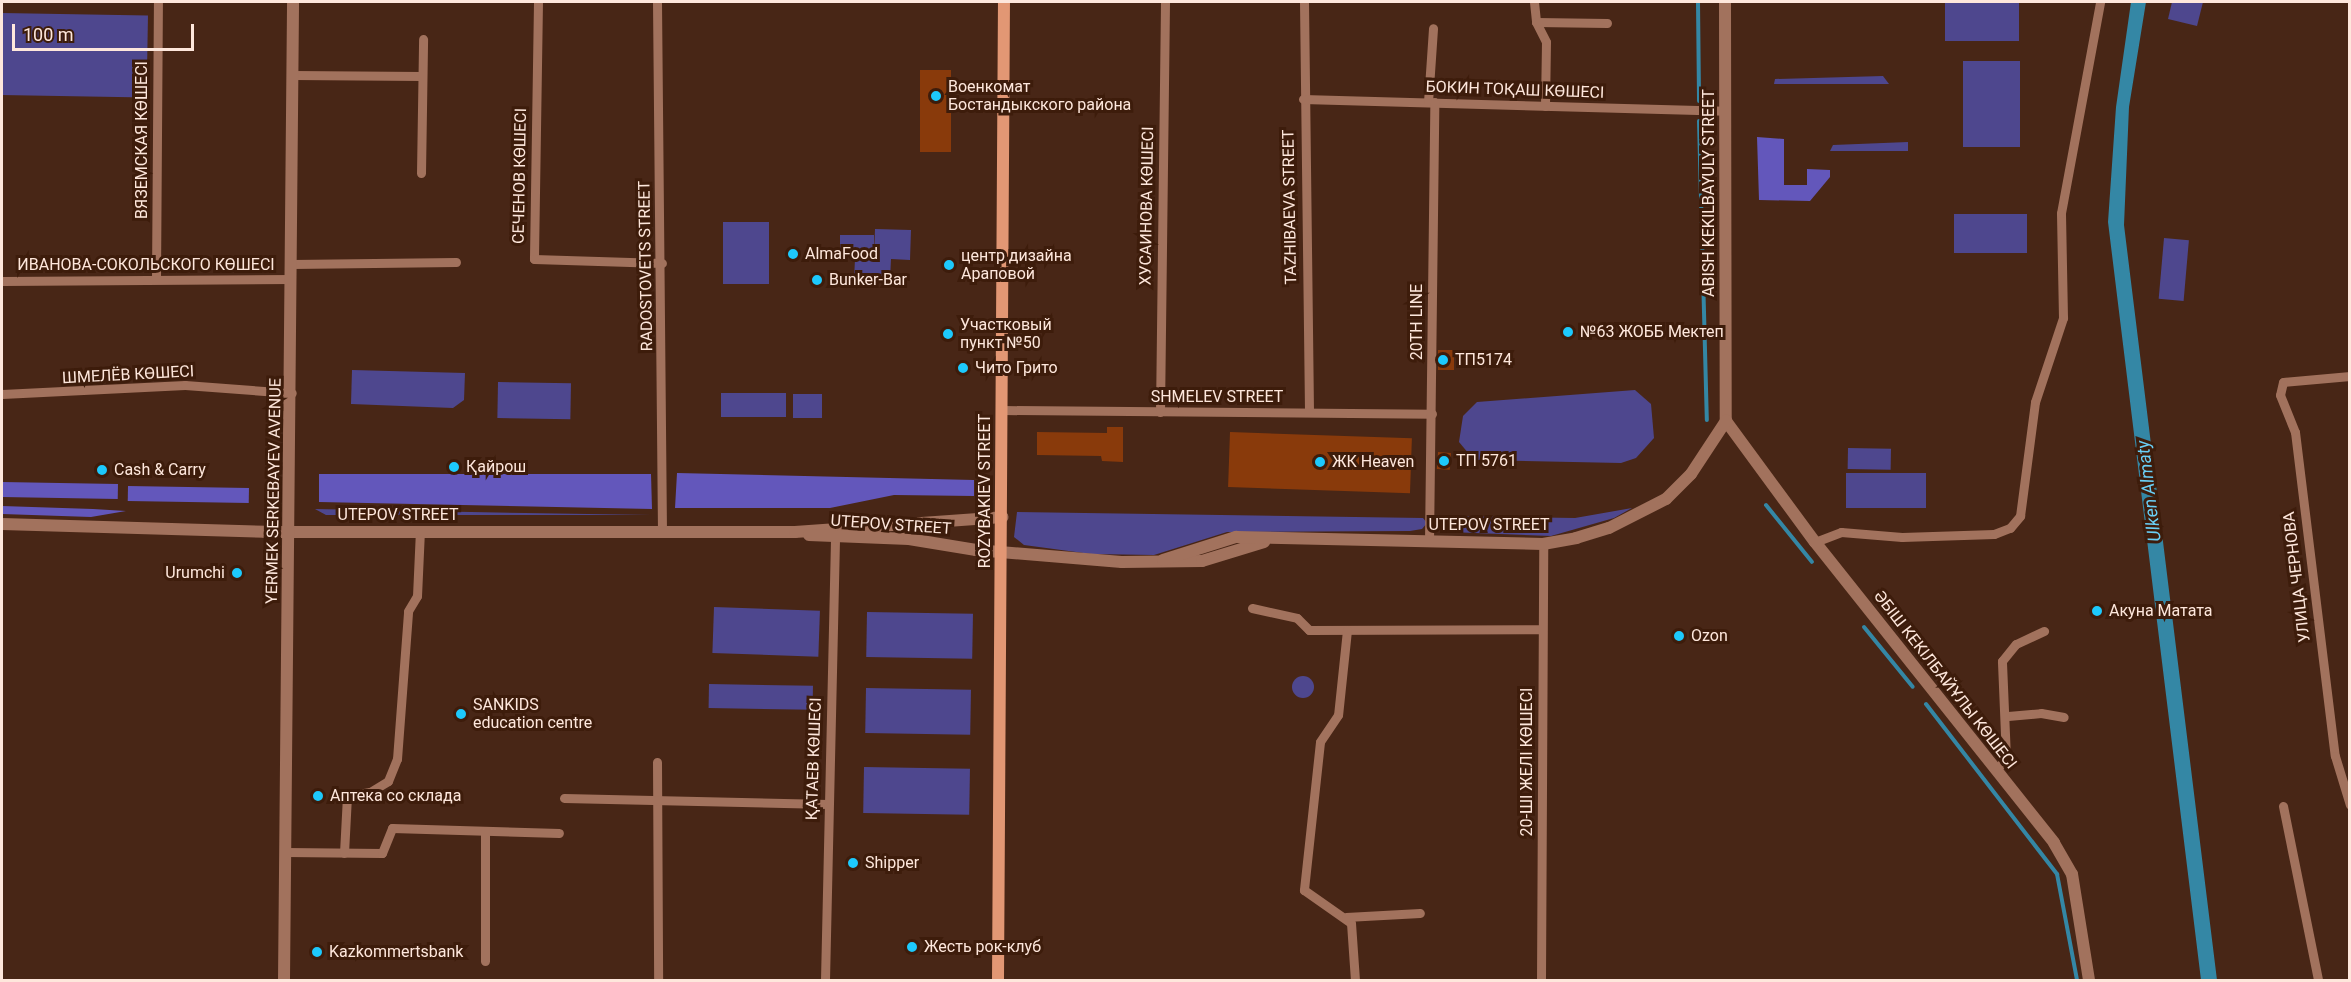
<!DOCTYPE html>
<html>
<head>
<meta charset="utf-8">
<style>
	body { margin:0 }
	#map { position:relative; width:2351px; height:982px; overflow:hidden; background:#482616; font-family:Roboto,sans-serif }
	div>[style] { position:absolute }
	.green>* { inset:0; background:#4e478e; transform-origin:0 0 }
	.round { border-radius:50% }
	.forest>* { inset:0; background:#6357bb; transform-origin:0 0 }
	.water>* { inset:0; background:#3487a5 }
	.stream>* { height:4px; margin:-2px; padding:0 2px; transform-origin:2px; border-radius:2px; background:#3487a5 }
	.building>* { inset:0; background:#893a0b; transform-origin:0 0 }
	.minor>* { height:9px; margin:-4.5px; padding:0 4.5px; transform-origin:4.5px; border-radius:4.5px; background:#a2725d }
	.tertiary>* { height:12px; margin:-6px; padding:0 6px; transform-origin:6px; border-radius:6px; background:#a2725d }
	.secondary>* { height:12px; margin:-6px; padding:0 6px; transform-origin:6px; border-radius:6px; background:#e29774 }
	.dots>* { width:16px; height:16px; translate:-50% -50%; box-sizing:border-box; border:3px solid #3d1c0b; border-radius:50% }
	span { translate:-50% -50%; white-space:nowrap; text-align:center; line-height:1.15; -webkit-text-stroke:6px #3d1c0b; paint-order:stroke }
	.poi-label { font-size:16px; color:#fee7dc }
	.left { translate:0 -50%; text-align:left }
	.right { translate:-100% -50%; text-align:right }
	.street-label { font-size:16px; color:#fee7dc }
	.water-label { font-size:18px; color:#6acff6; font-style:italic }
	.frame { position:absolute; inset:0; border:3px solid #fee7dc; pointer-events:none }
	.scale { position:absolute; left:12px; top:24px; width:182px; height:27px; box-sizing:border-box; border:3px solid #fee7dc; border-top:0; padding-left:8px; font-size:18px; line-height:21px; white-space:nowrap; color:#fee7dc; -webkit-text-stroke:4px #3d1c0b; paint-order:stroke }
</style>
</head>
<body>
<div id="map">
	<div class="green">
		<i style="left:1945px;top:2px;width:74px;height:39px"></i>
		<i style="clip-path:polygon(2172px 2px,2203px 2px,2197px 26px,2168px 19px)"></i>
		<i style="left:2px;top:13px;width:146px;height:82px;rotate:1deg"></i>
		<i style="left:2020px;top:61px;width:86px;height:57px;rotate:90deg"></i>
		<i style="clip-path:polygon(1883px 76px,1889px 84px,1774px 84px,1775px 79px)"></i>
		<i style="clip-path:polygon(1908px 142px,1908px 151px,1830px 151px,1833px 145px)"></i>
		<i style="left:1954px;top:214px;width:73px;height:39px"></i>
		<i style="left:723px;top:222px;width:46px;height:62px"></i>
		<i style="clip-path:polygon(875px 229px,911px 230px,910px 260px,891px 259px,890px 280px,854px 279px,855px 259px,874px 259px)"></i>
		<i style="left:840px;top:235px;width:34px;height:22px"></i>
		<i style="left:2164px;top:238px;width:25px;height:61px;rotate:5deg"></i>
		<i style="clip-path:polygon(352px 370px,465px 373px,464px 400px,453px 408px,351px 404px)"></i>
		<i style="left:498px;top:382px;width:73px;height:36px;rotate:1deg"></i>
		<i style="clip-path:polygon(1635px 390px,1651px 404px,1654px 438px,1636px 458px,1621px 463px,1474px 460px,1459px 442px,1463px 416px,1477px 402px)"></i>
		<i style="left:721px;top:393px;width:65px;height:24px"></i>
		<i style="left:793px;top:394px;width:29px;height:24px"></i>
		<i style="left:1848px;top:448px;width:43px;height:21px;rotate:1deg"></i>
		<i style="left:1846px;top:473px;width:80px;height:35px"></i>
		<i style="clip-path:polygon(1632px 508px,1614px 518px,1551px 536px,1449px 532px,1442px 528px,1439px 516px,1575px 518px)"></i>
		<i style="clip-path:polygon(315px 509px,525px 513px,651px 515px,326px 515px)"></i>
		<i style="clip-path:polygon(1017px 512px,1423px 518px,1427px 523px,1422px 529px,1410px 531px,1227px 532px,1154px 555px,1091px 554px,1024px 545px,1014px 537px)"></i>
		<i style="left:714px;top:607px;width:106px;height:46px;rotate:2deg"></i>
		<i style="left:867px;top:612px;width:106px;height:45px;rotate:1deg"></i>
		<i class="round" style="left:1292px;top:676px;width:22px;height:22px"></i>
		<i style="left:709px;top:684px;width:104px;height:24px;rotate:1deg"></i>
		<i style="left:866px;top:688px;width:105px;height:45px;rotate:1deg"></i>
		<i style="left:864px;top:767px;width:106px;height:46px;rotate:1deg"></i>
	</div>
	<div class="forest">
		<i style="clip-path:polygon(1757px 137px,1784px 139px,1784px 185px,1807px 185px,1807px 169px,1830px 170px,1830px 177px,1810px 201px,1759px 200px)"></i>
		<i style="clip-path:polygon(677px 473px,974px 480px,974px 496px,894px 495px,830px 508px,675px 508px)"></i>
		<i style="clip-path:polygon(319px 474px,651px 474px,652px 509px,319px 502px)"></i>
		<i style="left:2px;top:482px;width:116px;height:15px;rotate:1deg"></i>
		<i style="left:128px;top:486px;width:121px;height:15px;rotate:1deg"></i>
		<i style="clip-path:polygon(2px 506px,93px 509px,126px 511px,91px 517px,2px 514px)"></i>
	</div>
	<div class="water">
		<i style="clip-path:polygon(2131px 2px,2146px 2px,2129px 107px,2124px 225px,2217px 980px,2201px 980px,2108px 222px,2116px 107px)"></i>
	</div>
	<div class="stream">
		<i style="left:1698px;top:2px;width:99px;rotate:89.4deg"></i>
		<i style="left:1699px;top:121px;width:299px;rotate:88.5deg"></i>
		<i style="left:1766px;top:505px;width:73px;rotate:51.1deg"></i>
		<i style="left:1864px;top:627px;width:77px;rotate:50.8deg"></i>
		<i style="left:1926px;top:704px;width:215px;rotate:52.4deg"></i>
		<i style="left:2057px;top:874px;width:108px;rotate:79.3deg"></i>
	</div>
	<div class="building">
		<i style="left:920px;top:70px;width:31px;height:82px"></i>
		<i style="left:1438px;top:350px;width:16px;height:20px"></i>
		<i style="clip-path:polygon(1107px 427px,1123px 427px,1123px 462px,1102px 461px,1101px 456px,1037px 455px,1037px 432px,1107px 433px)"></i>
		<i style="left:1230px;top:432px;width:182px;height:55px;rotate:2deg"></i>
		<i style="left:1438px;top:452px;width:13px;height:17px;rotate:4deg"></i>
	</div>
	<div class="minor">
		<i style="left:538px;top:2px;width:257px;rotate:90.9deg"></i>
		<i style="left:534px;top:259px;width:128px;rotate:1.8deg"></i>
		<i style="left:657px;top:2px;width:529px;rotate:89.46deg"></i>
		<i style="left:1304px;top:2px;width:410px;rotate:89.3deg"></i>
		<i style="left:1534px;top:2px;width:20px;rotate:84deg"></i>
		<i style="left:1536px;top:22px;width:22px;rotate:63deg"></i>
		<i style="left:1546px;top:42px;width:64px;rotate:90.9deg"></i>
		<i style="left:1536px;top:22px;width:71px;rotate:0.8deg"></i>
		<i style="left:293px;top:75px;width:129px;rotate:0.4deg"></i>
		<i style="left:1303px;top:99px;width:422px;rotate:1.6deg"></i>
		<i style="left:1428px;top:102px;width:74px;rotate:-86.1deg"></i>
		<i style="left:421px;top:173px;width:134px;rotate:-89.1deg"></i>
		<i style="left:292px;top:264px;width:164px;rotate:-0.7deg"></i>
		<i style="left:156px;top:279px;width:277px;rotate:-89.6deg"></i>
		<i style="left:2px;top:281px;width:289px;rotate:-0.4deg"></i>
		<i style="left:2350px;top:376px;width:67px;rotate:174.9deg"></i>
		<i style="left:2283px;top:382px;width:13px;rotate:103deg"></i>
		<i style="left:2280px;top:395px;width:40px;rotate:68deg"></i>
		<i style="left:2295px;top:432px;width:326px;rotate:83deg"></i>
		<i style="left:2335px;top:756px;width:51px;rotate:73deg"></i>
		<i style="left:2px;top:394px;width:183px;rotate:-2.8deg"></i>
		<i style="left:185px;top:385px;width:107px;rotate:4.3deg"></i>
		<i style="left:1003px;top:410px;width:429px;rotate:0.5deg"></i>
		<i style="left:1160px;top:412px;width:410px;rotate:-89.3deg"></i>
		<i style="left:1429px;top:542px;width:440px;rotate:-89.3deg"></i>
		<i style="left:1815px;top:542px;width:28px;rotate:-21deg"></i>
		<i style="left:1841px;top:532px;width:61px;rotate:4.7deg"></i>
		<i style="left:1902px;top:537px;width:92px;rotate:-1.9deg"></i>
		<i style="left:1994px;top:534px;width:17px;rotate:-21deg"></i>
		<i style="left:2010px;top:528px;width:16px;rotate:-50deg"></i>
		<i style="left:2020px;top:516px;width:115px;rotate:-82.5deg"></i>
		<i style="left:2035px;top:402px;width:89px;rotate:-71.6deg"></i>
		<i style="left:2063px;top:318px;width:105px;rotate:-91.1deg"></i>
		<i style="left:2061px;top:213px;width:215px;rotate:-79.5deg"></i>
		<i style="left:1252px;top:608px;width:46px;rotate:12.5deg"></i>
		<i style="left:1297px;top:618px;width:17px;rotate:45deg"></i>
		<i style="left:1309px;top:630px;width:233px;rotate:-0.2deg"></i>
		<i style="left:1347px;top:630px;width:85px;rotate:96deg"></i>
		<i style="left:1338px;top:715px;width:32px;rotate:124deg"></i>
		<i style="left:1320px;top:742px;width:149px;rotate:96.2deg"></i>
		<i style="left:1304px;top:890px;width:57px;rotate:35.1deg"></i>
		<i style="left:1351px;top:923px;width:57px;rotate:86deg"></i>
		<i style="left:2008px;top:716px;width:33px;rotate:-5deg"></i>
		<i style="left:2041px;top:713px;width:23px;rotate:10deg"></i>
		<i style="left:657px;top:762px;width:218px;rotate:89.7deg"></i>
		<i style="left:1996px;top:770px;width:16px;rotate:-50deg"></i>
		<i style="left:2006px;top:758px;width:97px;rotate:-92.4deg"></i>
		<i style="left:2002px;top:661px;width:22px;rotate:-51deg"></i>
		<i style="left:2016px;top:644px;width:31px;rotate:-25deg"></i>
		<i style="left:564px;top:798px;width:264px;rotate:1.3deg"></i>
		<i style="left:2283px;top:806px;width:177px;rotate:78.6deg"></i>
		<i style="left:286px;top:852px;width:96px;rotate:0.6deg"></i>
		<i style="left:382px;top:853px;width:27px;rotate:-68deg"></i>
		<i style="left:392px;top:828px;width:167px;rotate:1.7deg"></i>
		<i style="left:344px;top:853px;width:57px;rotate:-87deg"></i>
		<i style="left:347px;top:796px;width:23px;rotate:-10deg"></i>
		<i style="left:370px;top:792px;width:21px;rotate:-31deg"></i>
		<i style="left:388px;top:781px;width:24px;rotate:-68deg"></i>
		<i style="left:397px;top:759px;width:148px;rotate:-85.7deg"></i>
		<i style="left:408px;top:611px;width:17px;rotate:-59deg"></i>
		<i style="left:417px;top:596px;width:65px;rotate:-87.4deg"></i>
		<i style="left:1346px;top:917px;width:74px;rotate:-3.1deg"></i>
		<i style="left:485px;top:961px;width:130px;rotate:-90deg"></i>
		<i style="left:825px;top:980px;width:441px;rotate:-88.7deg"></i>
		<i style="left:1541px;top:980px;width:436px;rotate:-89.7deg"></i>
	</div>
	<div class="tertiary">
		<i style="left:1725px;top:2px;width:419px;rotate:89.9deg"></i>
		<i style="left:1726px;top:421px;width:150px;rotate:53.7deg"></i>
		<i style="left:1815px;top:542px;width:384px;rotate:51.5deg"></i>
		<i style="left:2054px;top:843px;width:36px;rotate:60deg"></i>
		<i style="left:2072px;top:874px;width:107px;rotate:80.9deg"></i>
		<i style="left:2px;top:524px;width:263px;rotate:1.7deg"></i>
		<i style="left:265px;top:532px;width:530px"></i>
		<i style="left:795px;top:532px;width:208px;rotate:-4.1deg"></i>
		<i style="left:809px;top:535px;width:100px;rotate:2.3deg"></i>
		<i style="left:909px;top:539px;width:68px;rotate:9.3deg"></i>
		<i style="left:976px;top:550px;width:146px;rotate:4.7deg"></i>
		<i style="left:1122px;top:562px;width:80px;rotate:-0.7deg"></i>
		<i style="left:1202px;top:561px;width:65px;rotate:-17deg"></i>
		<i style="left:1163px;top:560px;width:77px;rotate:-17.5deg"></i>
		<i style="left:1236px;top:537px;width:307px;rotate:1.3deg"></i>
		<i style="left:1543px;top:544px;width:34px;rotate:-10deg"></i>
		<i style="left:1576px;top:538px;width:34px;rotate:-17deg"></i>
		<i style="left:1609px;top:528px;width:64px;rotate:-27deg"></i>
		<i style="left:1666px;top:499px;width:35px;rotate:-45deg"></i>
		<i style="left:1691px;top:474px;width:64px;rotate:-56.6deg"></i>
		<i style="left:284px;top:980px;width:978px;rotate:-89.47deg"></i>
	</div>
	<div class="secondary">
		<i style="left:998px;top:980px;width:978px;rotate:-89.65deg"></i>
	</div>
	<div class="dots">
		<i style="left:936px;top:96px;background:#1dc9fc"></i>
		<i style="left:793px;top:254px;background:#1dc9fc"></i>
		<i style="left:949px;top:265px;background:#1dc9fc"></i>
		<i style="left:817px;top:280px;background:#1dc9fc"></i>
		<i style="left:1568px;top:332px;background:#1dc9fc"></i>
		<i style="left:948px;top:334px;background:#1dc9fc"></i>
		<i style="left:1443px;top:360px;background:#1dc9fc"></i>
		<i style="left:963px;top:368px;background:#1dc9fc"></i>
		<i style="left:1444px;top:461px;background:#1dc9fc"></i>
		<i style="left:1320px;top:462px;background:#1dc9fc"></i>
		<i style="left:454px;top:467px;background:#1dc9fc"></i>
		<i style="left:102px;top:470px;background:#1dc9fc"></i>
		<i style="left:237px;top:573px;background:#1dc9fc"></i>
		<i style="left:2097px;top:611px;background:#1dc9fc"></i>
		<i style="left:1679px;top:636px;background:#1dc9fc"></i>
		<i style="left:461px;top:714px;background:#1dc9fc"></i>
		<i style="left:318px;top:796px;background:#1dc9fc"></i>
		<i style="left:853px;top:863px;background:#1dc9fc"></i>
		<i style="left:912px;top:947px;background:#1dc9fc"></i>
		<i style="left:317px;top:952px;background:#1dc9fc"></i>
	</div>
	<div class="poi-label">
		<span class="left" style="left:948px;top:96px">Военкомат<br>Бостандыкского района</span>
		<span class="left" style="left:805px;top:254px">AlmaFood</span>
		<span class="left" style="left:961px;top:265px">центр дизайна<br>Араповой</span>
		<span class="left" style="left:829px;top:280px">Bunker-Bar</span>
		<span class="left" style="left:960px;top:334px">Участковый<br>пункт №50</span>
		<span class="left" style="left:1580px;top:332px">№63 ЖОББ Мектеп</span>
		<span class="left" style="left:1455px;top:360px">ТП5174</span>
		<span class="left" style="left:975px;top:368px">Чито Грито</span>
		<span class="left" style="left:1456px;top:461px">ТП 5761</span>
		<span class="left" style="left:1332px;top:462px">ЖК Heaven</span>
		<span class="left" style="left:466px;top:467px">Қайрош</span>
		<span class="left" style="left:114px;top:470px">Cash &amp; Carry</span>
		<span class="right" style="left:225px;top:573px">Urumchi</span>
		<span class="left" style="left:2109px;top:611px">Акуна Матата</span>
		<span class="left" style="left:1691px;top:636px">Ozon</span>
		<span class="left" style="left:473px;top:714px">SANKIDS<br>education centre</span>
		<span class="left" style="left:330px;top:796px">Аптека со склада</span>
		<span class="left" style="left:865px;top:863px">Shipper</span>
		<span class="left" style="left:924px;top:947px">Жесть рок-клуб</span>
		<span class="left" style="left:329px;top:952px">Kazkommertsbank</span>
	</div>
	<div class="street-label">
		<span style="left:1515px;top:90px;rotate:2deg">БОКИН ТОҚАШ КӨШЕСІ</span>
		<span style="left:142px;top:140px;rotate:-90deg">ВЯЗЕМСКАЯ КӨШЕСІ</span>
		<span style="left:520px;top:176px;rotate:-89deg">СЕЧЕНОВ КӨШЕСІ</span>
		<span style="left:1709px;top:193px;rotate:-90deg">ABISH KEKILBAYULY STREET</span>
		<span style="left:1147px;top:206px;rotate:-89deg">ХУСАИНОВА КӨШЕСІ</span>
		<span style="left:1290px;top:207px;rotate:-91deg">TAZHIBAEVA STREET</span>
		<span style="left:146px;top:265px">ИВАНОВА-СОКОЛЬСКОГО КӨШЕСІ</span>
		<span style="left:646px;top:266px;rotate:-91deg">RADOSTOVETS STREET</span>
		<span style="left:1417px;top:322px;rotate:-90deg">20TH LINE</span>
		<span style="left:128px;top:375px;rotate:-3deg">ШМЕЛЁВ КӨШЕСІ</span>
		<span style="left:1217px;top:397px">SHMELEV STREET</span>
		<span style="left:274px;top:491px;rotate:-89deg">YERMEK SERKEBAYEV AVENUE</span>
		<span style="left:985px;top:491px;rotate:-90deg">ROZYBAKIEV STREET</span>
		<span style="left:398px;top:515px">UTEPOV STREET</span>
		<span style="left:891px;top:525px;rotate:4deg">UTEPOV STREET</span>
		<span style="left:1489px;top:525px">UTEPOV STREET</span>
		<span style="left:2297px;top:577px;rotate:-97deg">УЛИЦА ЧЕРНОВА</span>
		<span style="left:1945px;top:680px;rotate:52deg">ӘБІШ КЕКІЛБАЙҰЛЫ КӨШЕСІ</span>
		<span style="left:814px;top:759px;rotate:-88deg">ҚАТАЕВ КӨШЕСІ</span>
		<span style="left:1527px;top:762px;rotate:-90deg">20-ШІ ЖЕЛІ КӨШЕСІ</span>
	</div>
	<div class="water-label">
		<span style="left:2149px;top:491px;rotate:-97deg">Ulken Almaty</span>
	</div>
	<div class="frame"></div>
	<div class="scale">100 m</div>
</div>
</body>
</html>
